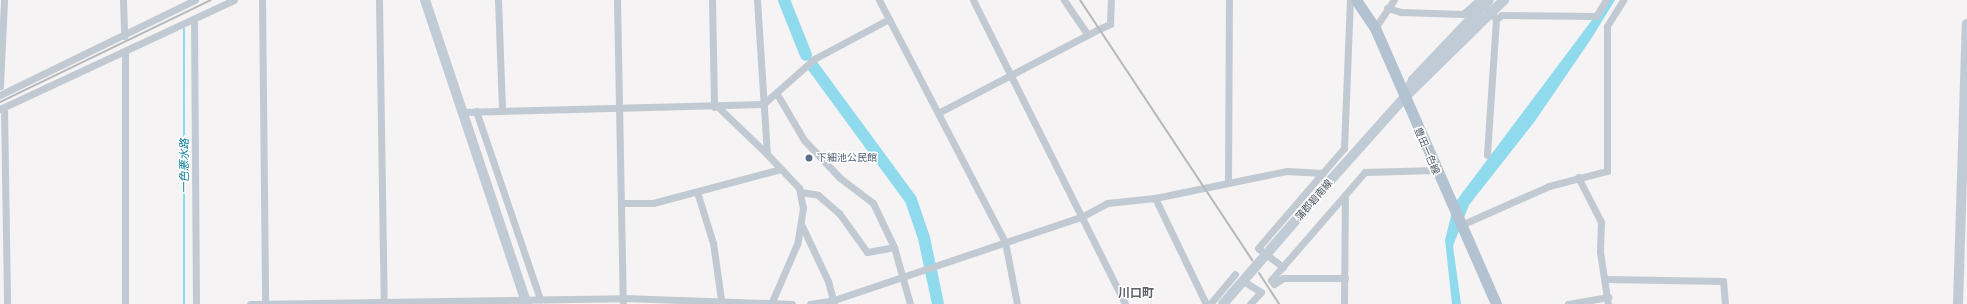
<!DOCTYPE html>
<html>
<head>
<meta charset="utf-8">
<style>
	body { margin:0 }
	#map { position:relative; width:1967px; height:304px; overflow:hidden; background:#f5f3f3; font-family:"Open Sans","Noto Sans JP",sans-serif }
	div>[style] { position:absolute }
	.water>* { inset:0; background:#90daee }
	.stream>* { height:2px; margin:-1px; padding:0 1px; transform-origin:1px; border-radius:1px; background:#90daee }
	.river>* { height:12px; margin:-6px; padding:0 6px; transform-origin:6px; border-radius:6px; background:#90daee }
	.street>* { height:7px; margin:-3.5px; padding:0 3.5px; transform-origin:3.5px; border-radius:3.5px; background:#c1cad2 }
	.secondary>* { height:10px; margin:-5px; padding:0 5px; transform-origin:5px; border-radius:5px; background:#c1cbd6 }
	.primary>* { height:11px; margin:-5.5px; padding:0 5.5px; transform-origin:5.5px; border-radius:5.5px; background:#b3c2d1 }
	.rail>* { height:2px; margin:-1px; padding:0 1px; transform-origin:1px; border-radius:1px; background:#b5b8bd }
	.secondary-bridge>* { height:10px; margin:-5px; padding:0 5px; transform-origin:5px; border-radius:5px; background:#c1cbd6 }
	.dots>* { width:11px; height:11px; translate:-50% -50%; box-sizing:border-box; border:2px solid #fff; border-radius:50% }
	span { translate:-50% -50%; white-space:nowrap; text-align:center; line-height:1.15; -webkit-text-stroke:3px #fff; paint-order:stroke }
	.street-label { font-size:10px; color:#4a5661 }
	.service-label { font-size:10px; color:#4e5e75 }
	.left { translate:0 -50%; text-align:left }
	.water-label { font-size:11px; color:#0c7c9b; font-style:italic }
	.quarter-label { font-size:12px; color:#5f6368; font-weight:700 }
</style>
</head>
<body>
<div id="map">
	<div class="water">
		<i style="clip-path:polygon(1607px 0,1615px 0,1591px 39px,1535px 121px,1469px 205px,1453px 246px,1461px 304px,1452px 304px,1445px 240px,1454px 204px)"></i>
	</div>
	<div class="stream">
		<i style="left:184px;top:29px;width:275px;rotate:90deg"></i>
	</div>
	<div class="river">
		<i style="left:784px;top:0;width:59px;rotate:68.2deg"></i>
		<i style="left:812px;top:65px;width:167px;rotate:53.7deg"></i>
		<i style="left:911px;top:200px;width:40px;rotate:71.1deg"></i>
		<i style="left:924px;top:238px;width:67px;rotate:78deg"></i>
	</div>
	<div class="street">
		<i style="left:123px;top:0;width:36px;rotate:88deg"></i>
		<i style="left:262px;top:0;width:304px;rotate:89.4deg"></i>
		<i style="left:379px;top:0;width:304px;rotate:89.1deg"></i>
		<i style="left:498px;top:0;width:110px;rotate:87.9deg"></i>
		<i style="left:617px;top:0;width:304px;rotate:88.9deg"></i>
		<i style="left:712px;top:0;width:107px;rotate:88.9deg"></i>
		<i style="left:757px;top:0;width:154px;rotate:86.3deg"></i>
		<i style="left:767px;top:154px;width:47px;rotate:46.7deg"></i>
		<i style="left:799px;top:188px;width:20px;rotate:79deg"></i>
		<i style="left:803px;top:208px;width:36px;rotate:99deg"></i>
		<i style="left:797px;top:244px;width:65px;rotate:113.4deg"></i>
		<i style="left:879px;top:0;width:273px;rotate:62.5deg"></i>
		<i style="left:1005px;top:242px;width:63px;rotate:79deg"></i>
		<i style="left:973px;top:0;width:340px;rotate:63.4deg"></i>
		<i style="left:1064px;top:0;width:42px;rotate:55.6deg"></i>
		<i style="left:1479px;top:0;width:25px;rotate:48deg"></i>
		<i style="left:1496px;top:19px;width:136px;rotate:93.8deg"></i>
		<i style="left:1387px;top:8px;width:15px;rotate:16deg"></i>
		<i style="left:1401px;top:12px;width:62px;rotate:1.8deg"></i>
		<i style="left:1463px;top:14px;width:20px;rotate:-41deg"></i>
		<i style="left:194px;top:19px;width:285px;rotate:89.6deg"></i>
		<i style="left:1496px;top:19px;width:7px;rotate:-34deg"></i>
		<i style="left:1502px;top:15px;width:94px;rotate:0.6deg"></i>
		<i style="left:1596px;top:16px;width:19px;rotate:-58deg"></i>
		<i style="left:1101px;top:28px;width:10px;rotate:-24deg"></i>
		<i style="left:1110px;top:24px;width:24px;rotate:-88deg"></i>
		<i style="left:1375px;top:28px;width:34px;rotate:-56deg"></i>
		<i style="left:125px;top:54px;width:250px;rotate:90deg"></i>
		<i style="left:0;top:86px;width:86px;rotate:-87.3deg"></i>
		<i style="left:777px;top:94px;width:53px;rotate:59.6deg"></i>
		<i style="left:804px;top:140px;width:52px;rotate:46.5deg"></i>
		<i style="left:840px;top:178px;width:41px;rotate:37.1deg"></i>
		<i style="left:873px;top:203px;width:49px;rotate:64.5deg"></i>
		<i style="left:0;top:95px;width:217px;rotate:-26deg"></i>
		<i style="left:718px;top:107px;width:68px;rotate:43.8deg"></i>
		<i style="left:4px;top:108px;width:196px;rotate:89.1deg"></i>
		<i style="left:0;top:109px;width:258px;rotate:-25deg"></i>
		<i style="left:476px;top:111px;width:199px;rotate:71.2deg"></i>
		<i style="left:461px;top:112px;width:302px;rotate:-1.5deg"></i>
		<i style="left:763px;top:104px;width:68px;rotate:-41.4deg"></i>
		<i style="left:814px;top:59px;width:85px;rotate:-28.1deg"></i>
		<i style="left:938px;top:113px;width:179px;rotate:-27.6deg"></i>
		<i style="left:1578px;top:177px;width:51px;rotate:62.9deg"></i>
		<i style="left:1601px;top:222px;width:30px;rotate:92deg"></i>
		<i style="left:1600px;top:252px;width:53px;rotate:81.3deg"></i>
		<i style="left:1228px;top:182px;width:182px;rotate:-89.7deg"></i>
		<i style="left:697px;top:192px;width:53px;rotate:72.6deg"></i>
		<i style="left:713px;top:243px;width:57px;rotate:81.9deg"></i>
		<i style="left:800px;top:192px;width:18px;rotate:9deg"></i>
		<i style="left:818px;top:195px;width:28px;rotate:41deg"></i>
		<i style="left:839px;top:213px;width:48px;rotate:54.3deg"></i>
		<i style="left:867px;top:252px;width:27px;rotate:-10deg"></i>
		<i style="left:894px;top:247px;width:59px;rotate:74.3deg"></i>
		<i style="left:1155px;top:198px;width:118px;rotate:64.3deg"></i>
		<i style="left:622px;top:203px;width:31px"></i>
		<i style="left:653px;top:203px;width:132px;rotate:-14.9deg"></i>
		<i style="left:1461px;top:225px;width:96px;rotate:-23.9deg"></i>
		<i style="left:1549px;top:186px;width:60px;rotate:-14.5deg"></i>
		<i style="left:1607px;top:171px;width:145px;rotate:-90deg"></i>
		<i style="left:1607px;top:26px;width:31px;rotate:-58deg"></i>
		<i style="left:802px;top:226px;width:61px;rotate:64.7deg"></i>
		<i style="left:828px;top:281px;width:23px;rotate:75deg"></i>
		<i style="left:1283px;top:267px;width:31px;rotate:-143deg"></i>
		<i style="left:1258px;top:248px;width:132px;rotate:-49.3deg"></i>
		<i style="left:1344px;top:148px;width:148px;rotate:-87.7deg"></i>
		<i style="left:1345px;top:278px;width:62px;rotate:180deg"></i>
		<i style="left:1283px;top:278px;width:11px;rotate:146deg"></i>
		<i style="left:1274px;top:284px;width:5px;rotate:-127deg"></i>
		<i style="left:1271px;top:280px;width:143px;rotate:-49deg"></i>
		<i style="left:1365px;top:172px;width:70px;rotate:-1.6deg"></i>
		<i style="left:1606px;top:279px;width:117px;rotate:1deg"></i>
		<i style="left:1723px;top:281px;width:23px;rotate:85deg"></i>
		<i style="left:1248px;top:284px;width:15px;rotate:32deg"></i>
		<i style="left:1261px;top:292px;width:16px;rotate:133deg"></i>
		<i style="left:250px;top:304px;width:373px;rotate:-0.9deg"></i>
		<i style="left:623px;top:298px;width:169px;rotate:2deg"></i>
		<i style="left:810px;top:304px;width:24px;rotate:-9deg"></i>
		<i style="left:834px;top:300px;width:263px;rotate:-18.6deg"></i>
		<i style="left:1083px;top:216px;width:27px;rotate:-28deg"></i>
		<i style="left:1107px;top:203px;width:48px;rotate:-5.9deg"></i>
		<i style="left:1155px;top:198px;width:135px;rotate:-11.6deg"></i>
		<i style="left:1287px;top:171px;width:36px;rotate:3deg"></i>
		<i style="left:1210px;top:304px;width:39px;rotate:-50deg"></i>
		<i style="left:1344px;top:304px;width:109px;rotate:-89.5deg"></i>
		<i style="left:1568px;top:304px;width:41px;rotate:-9.9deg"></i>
	</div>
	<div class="secondary">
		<i style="left:425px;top:0;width:321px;rotate:71.5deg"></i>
		<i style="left:1407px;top:94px;width:15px;rotate:-67deg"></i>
		<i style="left:1413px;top:80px;width:110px;rotate:-46.5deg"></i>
		<i style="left:1328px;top:183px;width:115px;rotate:-48.2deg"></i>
		<i style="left:1405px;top:97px;width:139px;rotate:-44.4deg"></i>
		<i style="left:1958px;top:304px;width:280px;rotate:-88.2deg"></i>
	</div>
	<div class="primary">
		<i style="left:1356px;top:0;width:34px;rotate:56deg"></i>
		<i style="left:1375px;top:28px;width:301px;rotate:66.3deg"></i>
	</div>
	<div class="rail">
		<i style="left:1080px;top:0;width:312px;rotate:56.5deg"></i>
		<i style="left:0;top:102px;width:234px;rotate:-25.8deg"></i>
		<i style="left:1259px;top:273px;width:37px;rotate:57deg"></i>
	</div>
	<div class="secondary-bridge">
		<i style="left:1223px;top:304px;width:160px;rotate:-49deg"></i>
	</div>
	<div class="dots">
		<i style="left:809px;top:158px;background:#5c6f8a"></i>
	</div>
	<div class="street-label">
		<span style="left:1427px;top:151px;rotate:67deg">豊田一色線</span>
		<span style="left:1314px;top:200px;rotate:-49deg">蒲郡碧南線</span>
	</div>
	<div class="service-label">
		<span class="left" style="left:817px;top:158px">下細池公民館</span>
	</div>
	<div class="water-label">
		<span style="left:184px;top:166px;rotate:-90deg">一色悪水路</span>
	</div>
	<div class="quarter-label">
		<span style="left:1136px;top:293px">川口町</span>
	</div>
</div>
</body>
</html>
